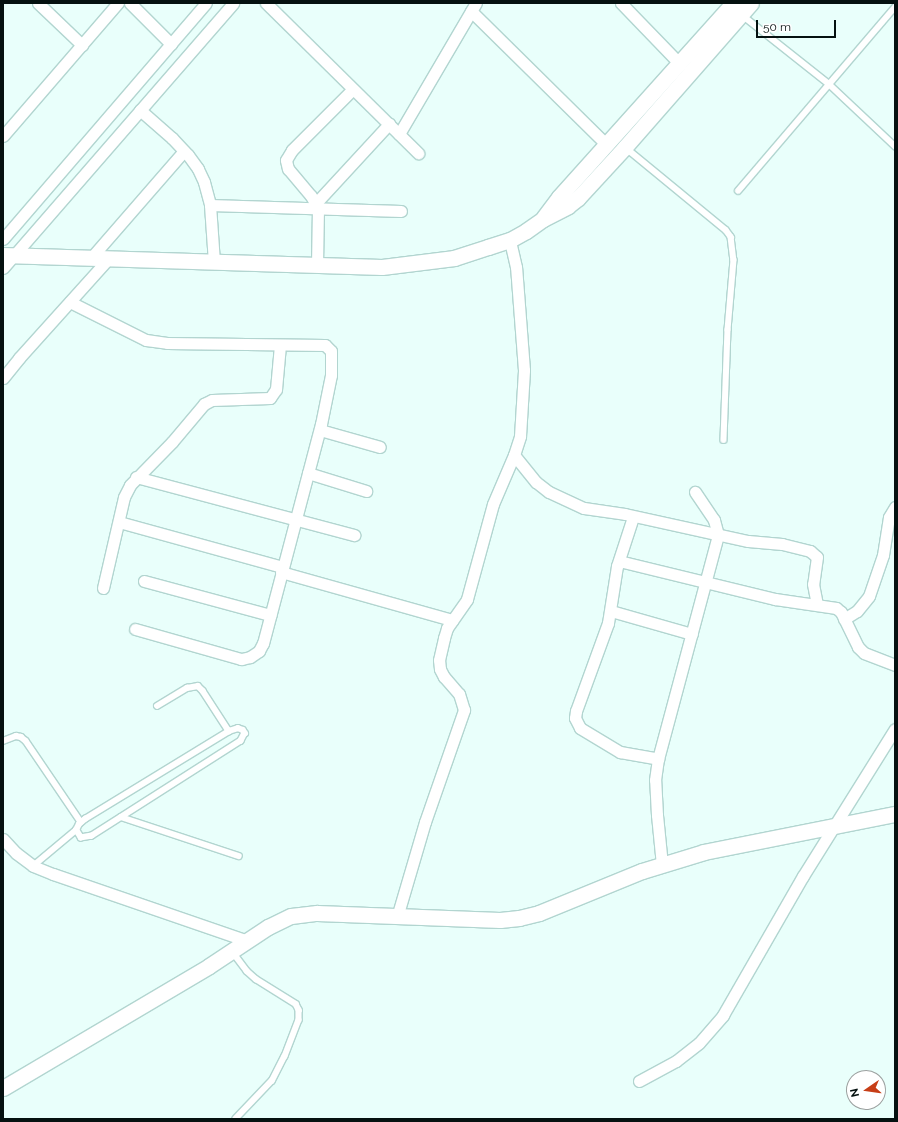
<!DOCTYPE html>
<html>
<head>
<meta charset="utf-8">
<style>
	body { margin:0 }
	#map { position:relative; width:898px; height:1122px; overflow:hidden; background:#e9fffb; font-family:Raleway,sans-serif }
	div>[style] { position:absolute }
	.roads { filter:drop-shadow(1px 0 #b2d5d0) drop-shadow(-1px 0 #b2d5d0) drop-shadow(0 1px #b2d5d0) drop-shadow(0 -1px #b2d5d0) }
	.lane>* { height:5.5px; margin:-2.75px; padding:0 2.75px; transform-origin:2.75px; border-radius:2.75px; background:#fff }
	.street>* { height:11px; margin:-5.5px; padding:0 5.5px; transform-origin:5.5px; border-radius:5.5px; background:#fff }
	.secondary>* { height:15px; margin:-7.5px; padding:0 7.5px; transform-origin:7.5px; border-radius:7.5px; background:#fff }
	span { translate:-50% -50%; white-space:nowrap; text-align:center; line-height:1.15; -webkit-text-stroke:3px #fff; paint-order:stroke }
	.frame { position:absolute; inset:0; border:4px solid #051110; pointer-events:none }
	.north { position:absolute; left:846px; top:1070px; width:40px; height:40px; box-sizing:border-box; background:#fff; border:1px solid #9ba09f; border-radius:50%; rotate:257deg; font-size:11px; font-weight:700; line-height:16px; text-align:center; color:#051110 }
	.north::after { content:''; display:block; margin:auto; width:14px; height:18px; background:#c73e17; clip-path:polygon(50% 0,100% 100%,50% 72%,0 100%) }
	.scale { position:absolute; left:756px; top:20px; width:80px; height:18px; box-sizing:border-box; border:2px solid #051110; border-top:0; padding-left:5px; font-size:12px; line-height:14px; white-space:nowrap; color:#051110; -webkit-text-stroke:3px #fff; paint-order:stroke }
</style>
</head>
<body>
<div id="map">
	<div class="roads">
		<div class="lane">
			<i style="left:742px;top:15px;width:111px;rotate:38.4deg"></i>
			<i style="left:829px;top:84px;width:91px;rotate:43.2deg"></i>
			<i style="left:626px;top:148px;width:129px;rotate:39.4deg"></i>
			<i style="left:726px;top:230px;width:9px;rotate:54deg"></i>
			<i style="left:731px;top:237px;width:23px;rotate:83deg"></i>
			<i style="left:734px;top:260px;width:70px;rotate:94.9deg"></i>
			<i style="left:728px;top:330px;width:110px;rotate:92.1deg"></i>
			<i style="left:738px;top:191px;width:242px;rotate:-49.5deg"></i>
			<i style="left:157px;top:706px;width:35px;rotate:-31deg"></i>
			<i style="left:187px;top:688px;width:11px;rotate:-10deg"></i>
			<i style="left:198px;top:686px;width:7px;rotate:45deg"></i>
			<i style="left:203px;top:691px;width:48px;rotate:57deg"></i>
			<i style="left:3px;top:741px;width:14px;rotate:-21deg"></i>
			<i style="left:16px;top:736px;width:5px;rotate:11deg"></i>
			<i style="left:21px;top:737px;width:6px;rotate:39deg"></i>
			<i style="left:26px;top:741px;width:98px;rotate:55.8deg"></i>
			<i style="left:121px;top:817px;width:124px;rotate:18.3deg"></i>
			<i style="left:33px;top:866px;width:56px;rotate:-39.9deg"></i>
			<i style="left:76px;top:830px;width:7px;rotate:-63deg"></i>
			<i style="left:79px;top:824px;width:8px;rotate:-40deg"></i>
			<i style="left:85px;top:819px;width:169px;rotate:-31.4deg"></i>
			<i style="left:229px;top:731px;width:9px;rotate:-18deg"></i>
			<i style="left:238px;top:728px;width:5px;rotate:22deg"></i>
			<i style="left:243px;top:730px;width:4px;rotate:56deg"></i>
			<i style="left:245px;top:733px;width:9px;rotate:117deg"></i>
			<i style="left:241px;top:741px;width:177px;rotate:147.5deg"></i>
			<i style="left:92px;top:836px;width:11px;rotate:170deg"></i>
			<i style="left:81px;top:838px;width:9px;rotate:-122deg"></i>
			<i style="left:232px;top:951px;width:25px;rotate:53deg"></i>
			<i style="left:247px;top:971px;width:12px;rotate:42deg"></i>
			<i style="left:256px;top:979px;width:47px;rotate:32deg"></i>
			<i style="left:296px;top:1004px;width:7px;rotate:63deg"></i>
			<i style="left:299px;top:1010px;width:10px;rotate:90deg"></i>
			<i style="left:299px;top:1020px;width:39px;rotate:111deg"></i>
			<i style="left:285px;top:1056px;width:28px;rotate:117deg"></i>
			<i style="left:272px;top:1081px;width:52px;rotate:133.5deg"></i>
		</div>
		<div class="street">
			<i style="left:38px;top:3px;width:61px;rotate:43.7deg"></i>
			<i style="left:130px;top:3px;width:58px;rotate:45deg"></i>
			<i style="left:266px;top:3px;width:214px;rotate:44.6deg"></i>
			<i style="left:621px;top:3px;width:85px;rotate:46deg"></i>
			<i style="left:471px;top:11px;width:191px;rotate:44.6deg"></i>
			<i style="left:140px;top:110px;width:43px;rotate:41.2deg"></i>
			<i style="left:172px;top:138px;width:23px;rotate:47deg"></i>
			<i style="left:188px;top:155px;width:17px;rotate:54deg"></i>
			<i style="left:198px;top:169px;width:14px;rotate:65deg"></i>
			<i style="left:204px;top:182px;width:24px;rotate:75deg"></i>
			<i style="left:210px;top:205px;width:57px;rotate:86deg"></i>
			<i style="left:399px;top:134px;width:152px;rotate:-59.6deg"></i>
			<i style="left:3px;top:136px;width:176px;rotate:-49.2deg"></i>
			<i style="left:316px;top:203px;width:108px;rotate:-47.3deg"></i>
			<i style="left:210px;top:205px;width:191px;rotate:1.8deg"></i>
			<i style="left:3px;top:239px;width:311px;rotate:-49.3deg"></i>
			<i style="left:90px;top:259px;width:143px;rotate:-49deg"></i>
			<i style="left:317px;top:265px;width:56px;rotate:-89deg"></i>
			<i style="left:318px;top:209px;width:15px;rotate:-118deg"></i>
			<i style="left:311px;top:196px;width:35px;rotate:-130deg"></i>
			<i style="left:288px;top:169px;width:9px;rotate:-103deg"></i>
			<i style="left:286px;top:160px;width:12px;rotate:-59deg"></i>
			<i style="left:292px;top:150px;width:86px;rotate:-45deg"></i>
			<i style="left:3px;top:268px;width:351px;rotate:-49deg"></i>
			<i style="left:70px;top:302px;width:85px;rotate:26.6deg"></i>
			<i style="left:146px;top:340px;width:21px;rotate:8deg"></i>
			<i style="left:167px;top:343px;width:158px;rotate:0.7deg"></i>
			<i style="left:325px;top:345px;width:8px;rotate:45deg"></i>
			<i style="left:331px;top:351px;width:24px;rotate:90deg"></i>
			<i style="left:331px;top:375px;width:50px;rotate:101.5deg"></i>
			<i style="left:321px;top:424px;width:227px;rotate:104.8deg"></i>
			<i style="left:263px;top:643px;width:9px;rotate:117deg"></i>
			<i style="left:259px;top:651px;width:11px;rotate:146deg"></i>
			<i style="left:250px;top:657px;width:9px;rotate:167deg"></i>
			<i style="left:241px;top:659px;width:110px;rotate:-164.2deg"></i>
			<i style="left:3px;top:378px;width:26px;rotate:-51deg"></i>
			<i style="left:19px;top:358px;width:133px;rotate:-48deg"></i>
			<i style="left:320px;top:430px;width:62px;rotate:15.8deg"></i>
			<i style="left:514px;top:455px;width:35px;rotate:51deg"></i>
			<i style="left:536px;top:482px;width:16px;rotate:38deg"></i>
			<i style="left:549px;top:492px;width:38px;rotate:25deg"></i>
			<i style="left:584px;top:508px;width:41px;rotate:8.3deg"></i>
			<i style="left:625px;top:514px;width:126px;rotate:12.4deg"></i>
			<i style="left:748px;top:541px;width:34px;rotate:5deg"></i>
			<i style="left:782px;top:544px;width:29px;rotate:14deg"></i>
			<i style="left:810px;top:551px;width:9px;rotate:41deg"></i>
			<i style="left:817px;top:557px;width:27px;rotate:98deg"></i>
			<i style="left:813px;top:584px;width:21px;rotate:79deg"></i>
			<i style="left:308px;top:473px;width:61px;rotate:17.2deg"></i>
			<i style="left:136px;top:477px;width:226px;rotate:14.9deg"></i>
			<i style="left:633px;top:517px;width:52px;rotate:108.1deg"></i>
			<i style="left:617px;top:566px;width:58px;rotate:99deg"></i>
			<i style="left:608px;top:623px;width:94px;rotate:110deg"></i>
			<i style="left:576px;top:711px;width:7px;rotate:98deg"></i>
			<i style="left:575px;top:718px;width:11px;rotate:63deg"></i>
			<i style="left:580px;top:728px;width:47px;rotate:31deg"></i>
			<i style="left:620px;top:752px;width:39px;rotate:10deg"></i>
			<i style="left:119px;top:522px;width:169px;rotate:15.4deg"></i>
			<i style="left:619px;top:561px;width:161px;rotate:13.7deg"></i>
			<i style="left:775px;top:599px;width:62px;rotate:8.4deg"></i>
			<i style="left:836px;top:608px;width:6px;rotate:39deg"></i>
			<i style="left:841px;top:612px;width:39px;rotate:64deg"></i>
			<i style="left:858px;top:647px;width:8px;rotate:45deg"></i>
			<i style="left:864px;top:653px;width:33px;rotate:21deg"></i>
			<i style="left:281px;top:572px;width:178px;rotate:15.7deg"></i>
			<i style="left:144px;top:581px;width:131px;rotate:15.1deg"></i>
			<i style="left:103px;top:588px;width:93px;rotate:-77deg"></i>
			<i style="left:124px;top:497px;width:13px;rotate:-63deg"></i>
			<i style="left:130px;top:485px;width:60px;rotate:-45.7deg"></i>
			<i style="left:172px;top:442px;width:50px;rotate:-49.9deg"></i>
			<i style="left:204px;top:404px;width:9px;rotate:-27deg"></i>
			<i style="left:212px;top:400px;width:58px;rotate:-2deg"></i>
			<i style="left:270px;top:398px;width:11px;rotate:-56deg"></i>
			<i style="left:276px;top:389px;width:44px;rotate:-84.8deg"></i>
			<i style="left:611px;top:611px;width:84px;rotate:15.9deg"></i>
			<i style="left:844px;top:619px;width:15px;rotate:-32deg"></i>
			<i style="left:857px;top:611px;width:19px;rotate:-51deg"></i>
			<i style="left:869px;top:596px;width:43px;rotate:-71.1deg"></i>
			<i style="left:883px;top:555px;width:38px;rotate:-81deg"></i>
			<i style="left:889px;top:517px;width:12px;rotate:-59deg"></i>
			<i style="left:3px;top:839px;width:19px;rotate:47deg"></i>
			<i style="left:16px;top:853px;width:21px;rotate:37deg"></i>
			<i style="left:33px;top:866px;width:22px;rotate:22deg"></i>
			<i style="left:53px;top:874px;width:206px;rotate:19deg"></i>
			<i style="left:662px;top:865px;width:50px;rotate:-95.7deg"></i>
			<i style="left:657px;top:815px;width:35px;rotate:-93deg"></i>
			<i style="left:655px;top:780px;width:21px;rotate:-82deg"></i>
			<i style="left:658px;top:759px;width:232px;rotate:-75deg"></i>
			<i style="left:718px;top:535px;width:16px;rotate:-105deg"></i>
			<i style="left:714px;top:520px;width:34px;rotate:-124deg"></i>
			<i style="left:397px;top:917px;width:99px;rotate:-73.6deg"></i>
			<i style="left:425px;top:822px;width:119px;rotate:-70.8deg"></i>
			<i style="left:464px;top:710px;width:17px;rotate:-107deg"></i>
			<i style="left:459px;top:694px;width:23px;rotate:-131deg"></i>
			<i style="left:444px;top:677px;width:9px;rotate:-117deg"></i>
			<i style="left:440px;top:669px;width:9px;rotate:-96deg"></i>
			<i style="left:439px;top:660px;width:23px;rotate:-77deg"></i>
			<i style="left:444px;top:638px;width:10px;rotate:-73deg"></i>
			<i style="left:447px;top:628px;width:35px;rotate:-55deg"></i>
			<i style="left:467px;top:599px;width:98px;rotate:-74.7deg"></i>
			<i style="left:493px;top:504px;width:53px;rotate:-66.8deg"></i>
			<i style="left:514px;top:455px;width:20px;rotate:-72deg"></i>
			<i style="left:520px;top:436px;width:66px;rotate:-86.5deg"></i>
			<i style="left:524px;top:370px;width:103px;rotate:-94.4deg"></i>
			<i style="left:516px;top:267px;width:28px;rotate:-103deg"></i>
			<i style="left:639px;top:1081px;width:42px;rotate:-28.4deg"></i>
			<i style="left:676px;top:1061px;width:29px;rotate:-38deg"></i>
			<i style="left:699px;top:1043px;width:37px;rotate:-49deg"></i>
			<i style="left:723px;top:1015px;width:160px;rotate:-60.1deg"></i>
			<i style="left:803px;top:876px;width:173px;rotate:-58deg"></i>
		</div>
		<div class="secondary">
			<i style="left:544px;top:217px;width:25px;rotate:-53deg"></i>
			<i style="left:559px;top:197px;width:261px;rotate:-48.1deg"></i>
			<i style="left:3px;top:255px;width:379px;rotate:1.8deg"></i>
			<i style="left:382px;top:267px;width:73px;rotate:-7.1deg"></i>
			<i style="left:454px;top:258px;width:36px;rotate:-18deg"></i>
			<i style="left:488px;top:247px;width:23px;rotate:-18deg"></i>
			<i style="left:510px;top:240px;width:18px;rotate:-29deg"></i>
			<i style="left:526px;top:231px;width:21px;rotate:-35deg"></i>
			<i style="left:543px;top:219px;width:28px;rotate:-27deg"></i>
			<i style="left:568px;top:206px;width:13px;rotate:-39deg"></i>
			<i style="left:578px;top:198px;width:69px;rotate:-47.3deg"></i>
			<i style="left:625px;top:147px;width:191px;rotate:-48.8deg"></i>
			<i style="left:3px;top:1088px;width:239px;rotate:-30.6deg"></i>
			<i style="left:209px;top:966px;width:71px;rotate:-33.5deg"></i>
			<i style="left:268px;top:927px;width:25px;rotate:-26deg"></i>
			<i style="left:291px;top:916px;width:26px;rotate:-7deg"></i>
			<i style="left:317px;top:913px;width:183px;rotate:2.2deg"></i>
			<i style="left:500px;top:920px;width:19px;rotate:-6deg"></i>
			<i style="left:519px;top:918px;width:21px;rotate:-14deg"></i>
			<i style="left:539px;top:913px;width:111px;rotate:-22.2deg"></i>
			<i style="left:642px;top:871px;width:65px;rotate:-17deg"></i>
			<i style="left:704px;top:852px;width:195px;rotate:-11.3deg"></i>
		</div>
	</div>
	<div class="frame"></div>
	<div class="north">N</div>
	<div class="scale">50 m</div>
</div>
</body>
</html>
